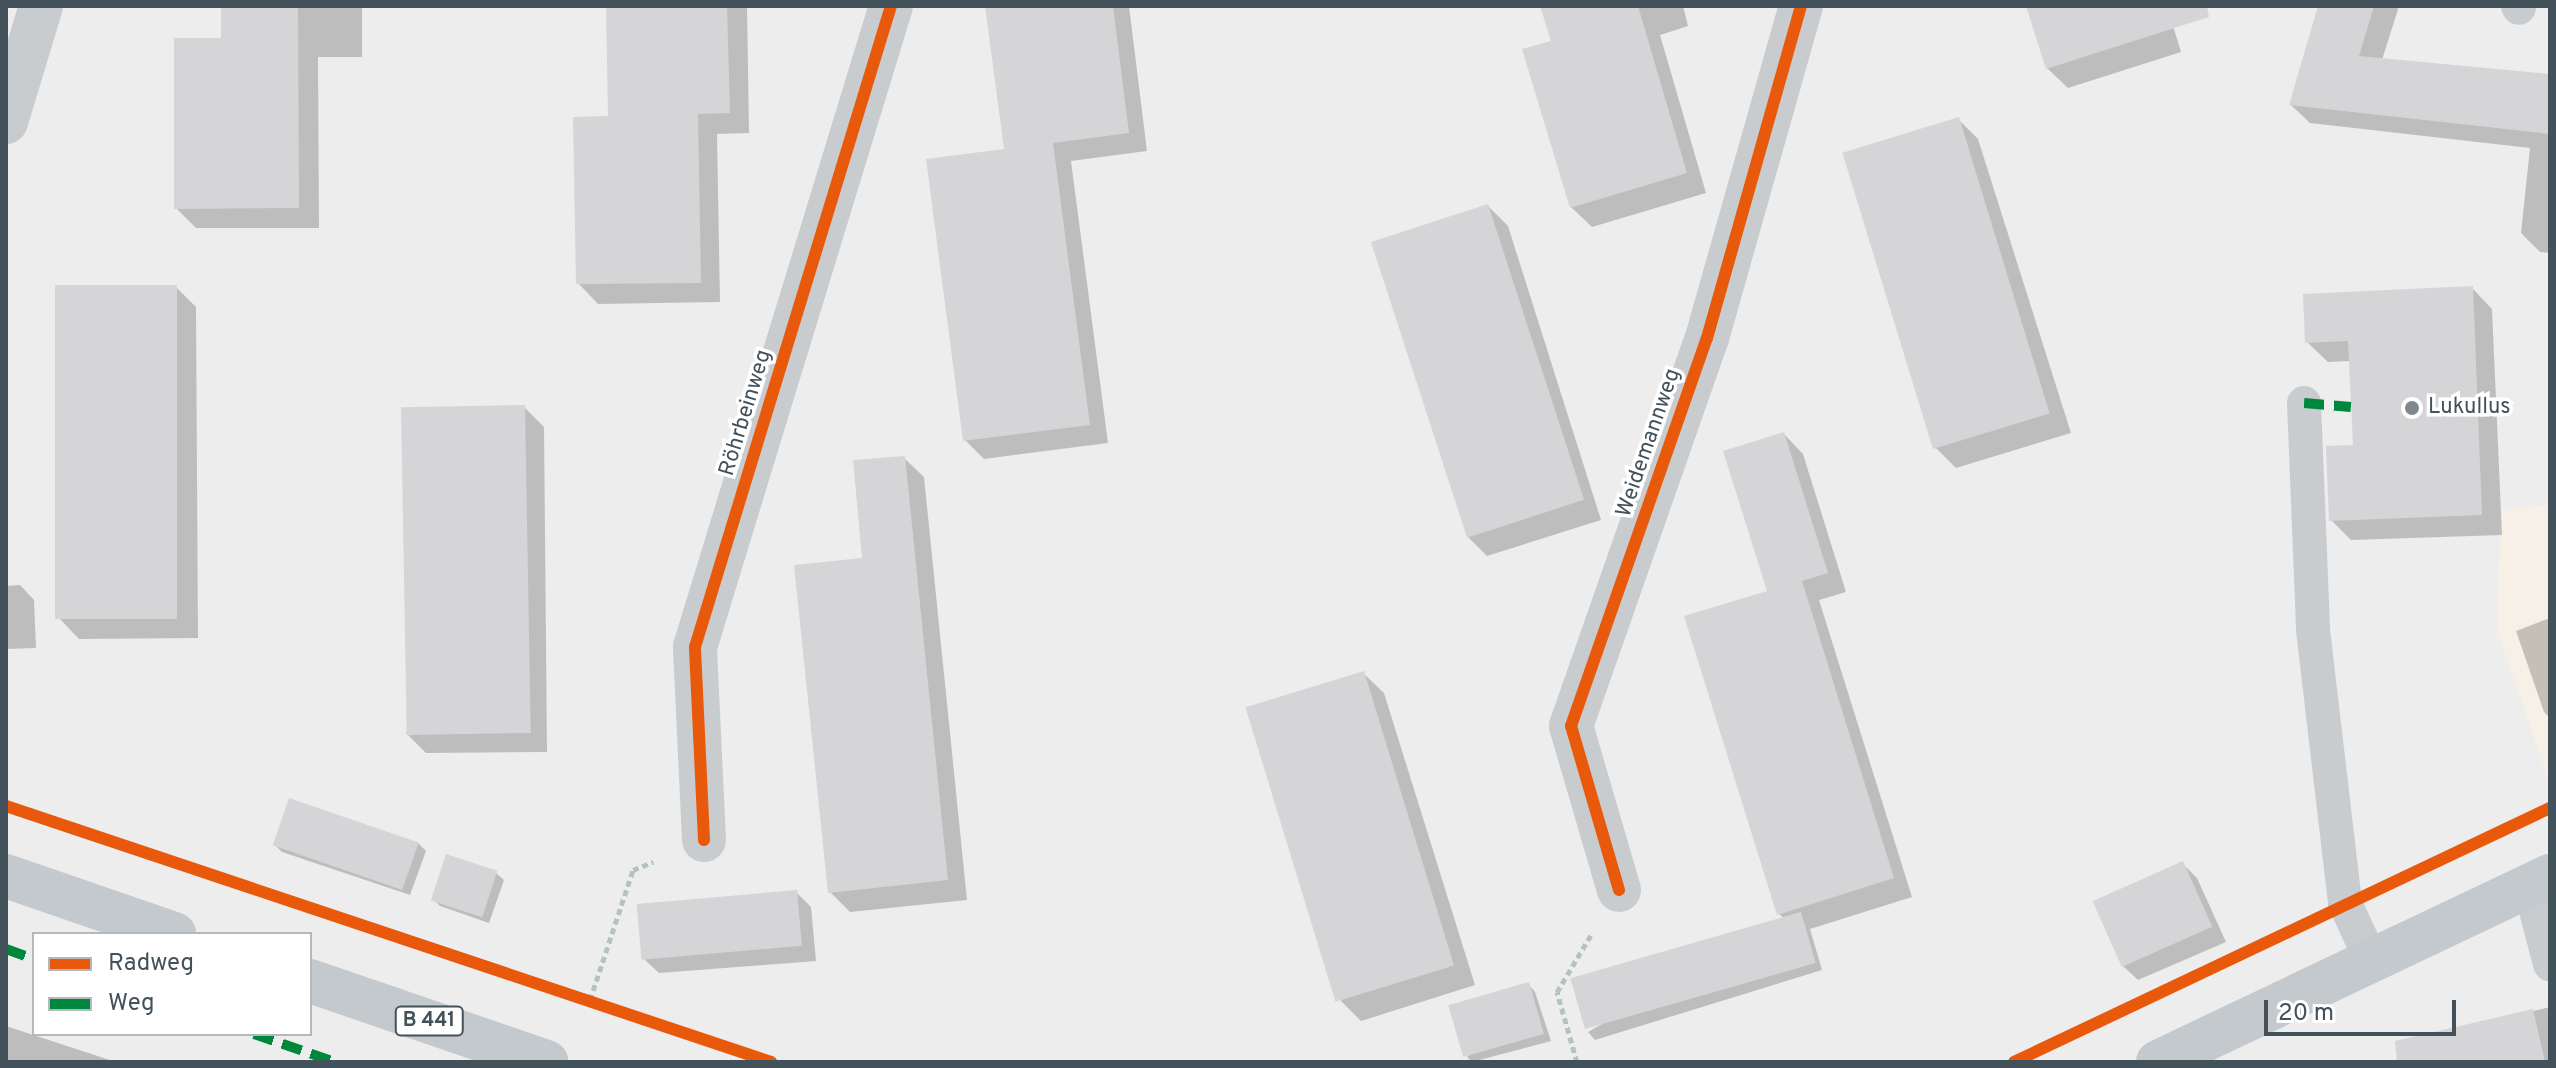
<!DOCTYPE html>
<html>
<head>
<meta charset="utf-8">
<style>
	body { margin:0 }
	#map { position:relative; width:2556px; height:1068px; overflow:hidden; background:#eeeded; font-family:Overpass,sans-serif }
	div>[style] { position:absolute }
	.commercial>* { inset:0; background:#f6f0e7 }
	.shadow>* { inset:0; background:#0003 }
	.building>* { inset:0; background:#d5d5d7; transform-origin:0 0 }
	.path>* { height:5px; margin-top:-2.5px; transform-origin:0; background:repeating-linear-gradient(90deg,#b5c3be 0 6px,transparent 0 10px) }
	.lane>* { height:34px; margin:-17px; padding:0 17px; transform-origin:17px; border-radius:17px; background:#c9ccce }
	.street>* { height:44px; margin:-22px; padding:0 22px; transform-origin:22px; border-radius:22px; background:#c9ccce }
	.primary>* { height:44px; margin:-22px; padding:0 22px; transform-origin:22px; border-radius:22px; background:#c4c9cd }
	.quiet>* { height:10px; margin-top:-5px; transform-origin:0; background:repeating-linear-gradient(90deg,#00873e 0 20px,transparent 0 30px) }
	.cycleway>* { height:12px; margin:-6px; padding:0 6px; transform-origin:6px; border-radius:6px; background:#e8590c }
	.dots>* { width:22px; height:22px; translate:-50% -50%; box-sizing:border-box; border:4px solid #fff; border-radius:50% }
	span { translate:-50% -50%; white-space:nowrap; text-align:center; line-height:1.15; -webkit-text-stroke:7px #fff; paint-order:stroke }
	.shield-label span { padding:2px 6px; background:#fff; border:2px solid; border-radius:6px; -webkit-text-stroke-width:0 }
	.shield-label { font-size:20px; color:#43515b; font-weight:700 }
	.poi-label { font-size:22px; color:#43515b }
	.left { translate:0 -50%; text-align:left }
	.street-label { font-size:22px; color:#43515b }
	.frame { position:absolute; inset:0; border:8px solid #43515b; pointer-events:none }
	.legend { position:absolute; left:32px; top:932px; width:280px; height:104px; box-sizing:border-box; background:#fff; border:2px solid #b4b9bd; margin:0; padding:10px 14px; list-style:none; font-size:24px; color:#43515b }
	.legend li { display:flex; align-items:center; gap:16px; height:40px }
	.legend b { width:40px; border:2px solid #b4b9bd }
	.scale { position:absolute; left:2264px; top:1000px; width:192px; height:36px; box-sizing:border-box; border:4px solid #43515b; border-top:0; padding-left:10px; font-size:24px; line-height:28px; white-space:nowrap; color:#43515b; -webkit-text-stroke:6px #fff; paint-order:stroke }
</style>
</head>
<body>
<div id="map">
	<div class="commercial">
		<i style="clip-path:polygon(2550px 505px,2550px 784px,2497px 630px,2501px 510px)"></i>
	</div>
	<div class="shadow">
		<i style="clip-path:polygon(223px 6px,362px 6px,362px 57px,318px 57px,319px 228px,196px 228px,176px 208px,223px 40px)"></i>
		<i style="clip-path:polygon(608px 6px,747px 6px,749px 133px,717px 134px,720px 302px,598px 304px,578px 283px,610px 118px)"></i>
		<i style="clip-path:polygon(987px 6px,1129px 6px,1147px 151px,1071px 161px,1108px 443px,984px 459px,965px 440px,1006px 151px)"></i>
		<i style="clip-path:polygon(1542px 6px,1683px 6px,1688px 26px,1660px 35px,1706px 193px,1592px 227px,1571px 207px,1553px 42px)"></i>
		<i style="clip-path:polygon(2028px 6px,2167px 6px,2181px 52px,2068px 88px,2047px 68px)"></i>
		<i style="clip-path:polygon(2320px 6px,2399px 6px,2382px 60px,2550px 76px,2550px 253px,2540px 252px,2521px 233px,2530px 148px,2310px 123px,2291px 105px)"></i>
		<i style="clip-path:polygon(1958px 119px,1978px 139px,2071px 433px,1956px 468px,1936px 448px)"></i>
		<i style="clip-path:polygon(1488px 206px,1508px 226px,1601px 520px,1487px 556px,1466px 535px)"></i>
		<i style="clip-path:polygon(176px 287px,196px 307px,198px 638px,79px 639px,59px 618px)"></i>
		<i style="clip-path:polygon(2472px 288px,2492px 309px,2502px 535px,2351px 540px,2331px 520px,2355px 447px,2351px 361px,2328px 362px,2307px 342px)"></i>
		<i style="clip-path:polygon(524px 407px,544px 427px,547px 752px,426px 753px,406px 733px)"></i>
		<i style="clip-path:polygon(1784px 434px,1803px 454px,1846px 592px,1819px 600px,1912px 897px,1810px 929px,1822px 970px,1595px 1040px,1588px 1032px,1785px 919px,1779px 914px,1769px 593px)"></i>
		<i style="clip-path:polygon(904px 458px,924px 477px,967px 900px,850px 912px,830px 892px,864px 560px)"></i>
		<i style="clip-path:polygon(20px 585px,34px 600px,36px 648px,6px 649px,6px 586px)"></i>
		<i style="clip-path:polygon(2550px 618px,2550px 718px,2544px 712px,2516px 631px)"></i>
		<i style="clip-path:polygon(1363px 673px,1384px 693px,1475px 985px,1361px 1021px,1341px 1001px)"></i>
		<i style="clip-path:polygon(418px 843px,426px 851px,410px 895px,282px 852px,275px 845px)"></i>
		<i style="clip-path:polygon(2182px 863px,2197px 878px,2226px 942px,2138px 980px,2123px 966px)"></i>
		<i style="clip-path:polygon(496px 873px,504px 880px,489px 923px,440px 906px,433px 899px)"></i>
		<i style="clip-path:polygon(796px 892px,811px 907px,816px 961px,659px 973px,644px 959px)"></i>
		<i style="clip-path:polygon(1528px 984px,1535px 992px,1551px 1041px,1472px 1062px,1467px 1057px)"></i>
		<i style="clip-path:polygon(2550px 1007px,2550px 1062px,2434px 1062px,2428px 1036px)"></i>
		<i style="clip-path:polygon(6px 1026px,116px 1062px,6px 1062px)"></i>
	</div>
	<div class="building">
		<i style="clip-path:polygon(221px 6px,298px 6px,299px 208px,174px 209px,174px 38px,221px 38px)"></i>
		<i style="clip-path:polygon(606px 6px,727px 6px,730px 113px,698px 114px,701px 283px,576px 284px,573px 117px,608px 116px)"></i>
		<i style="clip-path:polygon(985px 6px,1113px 6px,1129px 133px,1053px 143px,1090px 425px,963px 441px,926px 159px,1004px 149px)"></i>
		<i style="clip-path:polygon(1540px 6px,1638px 6px,1687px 173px,1570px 208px,1522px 49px,1551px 41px)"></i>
		<i style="clip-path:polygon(2026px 6px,2207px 6px,2209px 17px,2046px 69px)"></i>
		<i style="clip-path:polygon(2318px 6px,2374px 6px,2359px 56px,2550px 74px,2550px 134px,2289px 105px)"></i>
		<i style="left:1959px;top:117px;width:310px;height:122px;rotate:73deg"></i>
		<i style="left:1488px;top:204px;width:311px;height:123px;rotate:72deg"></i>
		<i style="left:55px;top:285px;width:122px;height:334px"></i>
		<i style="clip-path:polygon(2473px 286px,2482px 515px,2329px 521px,2326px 446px,2353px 445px,2348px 341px,2305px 343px,2303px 294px)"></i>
		<i style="left:525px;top:405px;width:328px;height:124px;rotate:89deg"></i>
		<i style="clip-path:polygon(1784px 432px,1828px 573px,1802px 581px,1894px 878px,1777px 915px,1684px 616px,1767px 591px,1723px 451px)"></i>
		<i style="clip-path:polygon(905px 456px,948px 880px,828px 893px,794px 565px,862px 558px,853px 460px)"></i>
		<i style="left:1364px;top:671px;width:308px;height:124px;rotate:73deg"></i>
		<i style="left:289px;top:798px;width:137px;height:50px;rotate:19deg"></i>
		<i style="left:446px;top:854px;width:54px;height:49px;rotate:18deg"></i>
		<i style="left:2183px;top:861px;width:72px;height:99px;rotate:66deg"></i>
		<i style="left:797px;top:890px;width:56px;height:161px;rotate:85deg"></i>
		<i style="left:1801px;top:912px;width:53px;height:240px;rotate:74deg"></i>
		<i style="left:1529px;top:982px;width:54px;height:84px;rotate:74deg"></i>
		<i style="clip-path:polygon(2533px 1009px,2545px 1062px,2397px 1062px,2395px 1041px)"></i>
	</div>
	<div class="path">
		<i style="left:590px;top:1000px;width:137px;rotate:-71.7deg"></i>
		<i style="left:633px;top:870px;width:22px;rotate:-22deg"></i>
		<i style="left:1577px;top:1062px;width:73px;rotate:-105.9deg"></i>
		<i style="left:1557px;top:992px;width:66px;rotate:-59.2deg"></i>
	</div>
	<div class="lane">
		<i style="left:2518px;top:6px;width:2px;rotate:63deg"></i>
		<i style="left:2304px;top:403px;width:227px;rotate:87.7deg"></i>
		<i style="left:2313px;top:630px;width:275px;rotate:83.3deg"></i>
		<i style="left:2345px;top:903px;width:63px;rotate:65.5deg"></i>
		<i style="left:2529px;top:884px;width:83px;rotate:75.3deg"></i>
	</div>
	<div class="street">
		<i style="left:6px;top:122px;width:121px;rotate:-73.2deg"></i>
		<i style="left:704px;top:840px;width:193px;rotate:-92.7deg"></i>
		<i style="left:695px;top:647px;width:670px;rotate:-73deg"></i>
		<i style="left:1619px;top:890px;width:171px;rotate:-106.3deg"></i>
		<i style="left:1571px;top:726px;width:411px;rotate:-70.7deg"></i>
		<i style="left:1707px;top:338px;width:345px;rotate:-74.2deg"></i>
	</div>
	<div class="primary">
		<i style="left:6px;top:876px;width:178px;rotate:19deg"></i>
		<i style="left:310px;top:981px;width:250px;rotate:18.9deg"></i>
		<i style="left:2158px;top:1062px;width:434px;rotate:-25.4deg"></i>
	</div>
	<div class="quiet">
		<i style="left:2304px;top:403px;width:47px;rotate:4.9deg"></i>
		<i style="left:6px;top:949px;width:30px;rotate:20deg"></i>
		<i style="left:254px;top:1034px;width:86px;rotate:19.1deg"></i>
	</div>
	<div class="cycleway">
		<i style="left:6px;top:806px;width:807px;rotate:18.5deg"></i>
		<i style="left:704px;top:840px;width:193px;rotate:-92.7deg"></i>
		<i style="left:695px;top:647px;width:670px;rotate:-73deg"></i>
		<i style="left:1619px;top:890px;width:171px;rotate:-106.3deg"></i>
		<i style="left:1571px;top:726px;width:411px;rotate:-70.7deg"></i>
		<i style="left:1707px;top:338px;width:345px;rotate:-74.2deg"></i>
		<i style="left:2014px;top:1062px;width:593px;rotate:-25.36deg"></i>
	</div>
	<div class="dots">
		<i style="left:2412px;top:408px;background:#7f888e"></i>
	</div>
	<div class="shield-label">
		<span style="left:429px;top:1021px">B 441</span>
	</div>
	<div class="poi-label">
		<span class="left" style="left:2428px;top:408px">Lukullus</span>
	</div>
	<div class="street-label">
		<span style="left:746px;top:413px;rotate:-73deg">Röhrbeinweg</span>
		<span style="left:1649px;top:443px;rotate:-71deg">Weidemannweg</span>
	</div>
	<div class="frame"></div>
	<ul class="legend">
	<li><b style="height:10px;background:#e8590c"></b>Radweg</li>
	<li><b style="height:10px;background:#00873e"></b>Weg</li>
	</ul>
	<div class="scale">20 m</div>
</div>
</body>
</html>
